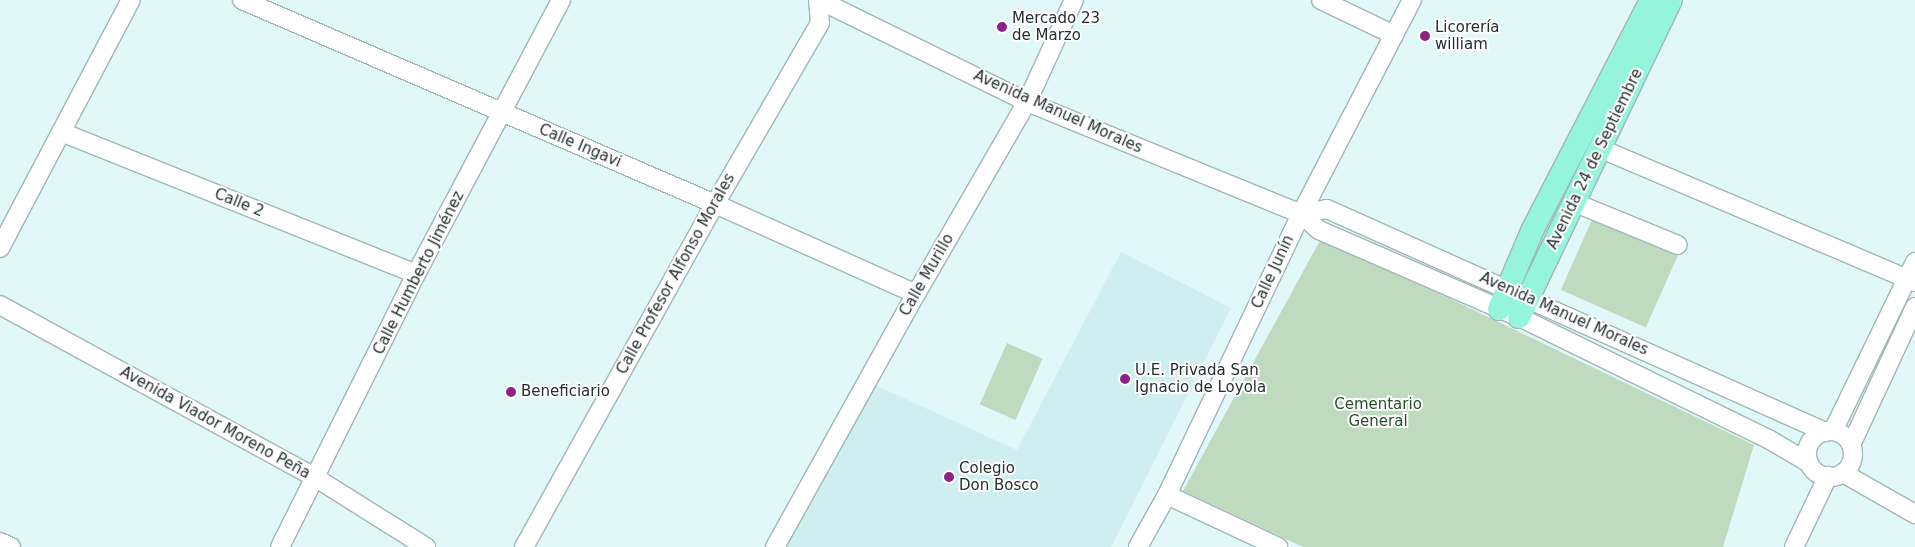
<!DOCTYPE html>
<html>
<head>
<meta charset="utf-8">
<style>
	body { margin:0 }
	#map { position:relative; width:1915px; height:547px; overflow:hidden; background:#e1f7f8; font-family:"DejaVu Sans",sans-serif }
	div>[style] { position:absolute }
	.built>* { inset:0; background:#ceeeef }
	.green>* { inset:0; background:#bfdabf; transform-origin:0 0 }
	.roads { filter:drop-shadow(1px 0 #a1b6b7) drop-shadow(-1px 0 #a1b6b7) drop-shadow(0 1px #a1b6b7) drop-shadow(0 -1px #a1b6b7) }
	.minor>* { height:18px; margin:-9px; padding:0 9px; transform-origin:9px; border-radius:9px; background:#fff }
	.minor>.ring { margin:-9px; padding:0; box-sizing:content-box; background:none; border:18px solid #fff; border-radius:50% }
	.major>* { height:22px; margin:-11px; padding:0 11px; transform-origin:11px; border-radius:11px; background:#94f5dc }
	.dots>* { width:14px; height:14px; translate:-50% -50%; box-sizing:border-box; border:2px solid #fff; border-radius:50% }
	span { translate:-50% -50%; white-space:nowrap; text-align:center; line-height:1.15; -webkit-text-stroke:4px #fff; paint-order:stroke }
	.poi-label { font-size:15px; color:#262e2e }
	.left { translate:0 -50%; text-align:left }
	.street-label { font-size:15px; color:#262e2e }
	.park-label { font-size:15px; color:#245127 }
</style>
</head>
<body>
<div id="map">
	<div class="built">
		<i style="clip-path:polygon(1121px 252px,1231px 308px,1111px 547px,786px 547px,875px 385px,1017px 450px)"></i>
	</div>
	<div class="green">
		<i style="left:1595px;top:213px;width:93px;height:84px;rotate:24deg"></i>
		<i style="clip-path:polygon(1322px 237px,1754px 445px,1723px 547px,1303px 547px,1183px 491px)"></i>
		<i style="left:1007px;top:343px;width:39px;height:67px;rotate:24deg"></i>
	</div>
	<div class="roads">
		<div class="minor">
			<i style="left:242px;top:0;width:515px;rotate:23.33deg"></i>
			<i style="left:715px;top:204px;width:220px;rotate:24.1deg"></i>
			<i style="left:819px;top:0;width:232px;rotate:26.1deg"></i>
			<i style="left:1027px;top:102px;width:296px;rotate:22.2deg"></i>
			<i style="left:1301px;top:214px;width:24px;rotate:42deg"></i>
			<i style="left:1319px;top:230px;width:218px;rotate:23.5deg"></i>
			<i style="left:1519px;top:317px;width:280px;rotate:26.1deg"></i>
			<i style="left:1770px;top:440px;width:45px;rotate:30.5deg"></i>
			<i style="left:1321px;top:0;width:81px;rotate:25.6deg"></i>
			<i style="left:61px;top:132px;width:382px;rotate:21.8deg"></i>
			<i style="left:1599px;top:148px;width:343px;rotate:23deg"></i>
			<i style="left:1573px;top:202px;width:113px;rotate:22.3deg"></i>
			<i style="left:1301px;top:214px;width:26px;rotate:-11deg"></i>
			<i style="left:1327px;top:209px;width:546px;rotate:24.12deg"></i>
			<i style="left:0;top:248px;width:280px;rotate:-62.2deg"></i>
			<i style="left:0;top:305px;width:360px;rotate:28.7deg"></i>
			<i style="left:316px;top:478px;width:130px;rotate:32.1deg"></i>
			<i style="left:1833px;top:431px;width:188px;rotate:-64.1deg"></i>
			<i class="ring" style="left:1807px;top:431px;width:28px;height:28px"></i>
			<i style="left:1851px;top:445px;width:152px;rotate:-65.1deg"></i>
			<i style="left:1843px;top:473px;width:83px;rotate:29.7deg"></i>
			<i style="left:1167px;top:495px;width:123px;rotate:25.1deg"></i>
			<i style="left:0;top:542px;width:12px;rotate:24deg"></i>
			<i style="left:280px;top:547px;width:305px;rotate:-63.5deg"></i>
			<i style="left:416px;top:274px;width:310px;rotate:-62.1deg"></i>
			<i style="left:524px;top:547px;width:393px;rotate:-60.9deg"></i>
			<i style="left:715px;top:204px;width:209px;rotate:-59.9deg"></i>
			<i style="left:820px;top:23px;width:23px;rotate:-95deg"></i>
			<i style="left:775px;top:547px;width:290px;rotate:-60.9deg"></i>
			<i style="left:916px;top:294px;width:222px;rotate:-60deg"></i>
			<i style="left:1027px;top:102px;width:112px;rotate:-65.3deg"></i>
			<i style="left:1138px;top:547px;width:60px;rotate:-60.9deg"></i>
			<i style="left:1167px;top:495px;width:311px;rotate:-64.5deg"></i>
			<i style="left:1301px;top:214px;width:241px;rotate:-62.6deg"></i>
			<i style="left:1794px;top:547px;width:79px;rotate:-64.4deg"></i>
		</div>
		<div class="major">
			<i style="left:1499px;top:309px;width:87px;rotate:-67deg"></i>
			<i style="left:1533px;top:229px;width:258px;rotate:-62.7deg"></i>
			<i style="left:1519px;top:317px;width:352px;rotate:-64.4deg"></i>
		</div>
	</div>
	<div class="dots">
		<i style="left:1002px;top:27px;background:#8d2185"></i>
		<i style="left:1425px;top:36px;background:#8d2185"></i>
		<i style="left:1125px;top:379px;background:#8d2185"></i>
		<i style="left:511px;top:392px;background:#8d2185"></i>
		<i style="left:949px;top:477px;background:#8d2185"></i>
	</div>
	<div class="poi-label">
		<span class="left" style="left:1012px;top:27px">Mercado 23<br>de Marzo</span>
		<span class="left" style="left:1435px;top:36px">Licorería<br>william</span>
		<span class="left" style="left:1135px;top:379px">U.E. Privada San<br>Ignacio de Loyola</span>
		<span class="left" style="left:521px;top:392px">Beneficiario</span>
		<span class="left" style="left:959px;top:477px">Colegio<br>Don Bosco</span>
	</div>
	<div class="street-label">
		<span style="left:1058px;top:112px;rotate:24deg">Avenida Manuel Morales</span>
		<span style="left:580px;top:146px;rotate:23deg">Calle Ingavi</span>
		<span style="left:1595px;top:159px;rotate:-64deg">Avenida 24 de Septiembre</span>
		<span style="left:239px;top:203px;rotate:22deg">Calle 2</span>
		<span style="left:1273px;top:272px;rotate:-65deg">Calle Junín</span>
		<span style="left:419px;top:273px;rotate:-63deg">Calle Humberto Jiménez</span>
		<span style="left:676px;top:274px;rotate:-61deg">Calle Profesor Alfonso Morales</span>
		<span style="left:927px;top:275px;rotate:-60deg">Calle Murillo</span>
		<span style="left:1564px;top:314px;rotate:24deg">Avenida Manuel Morales</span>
		<span style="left:215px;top:423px;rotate:29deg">Avenida Viador Moreno Peña</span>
	</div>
	<div class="park-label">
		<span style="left:1378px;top:413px">Cementario<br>General</span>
	</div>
</div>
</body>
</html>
